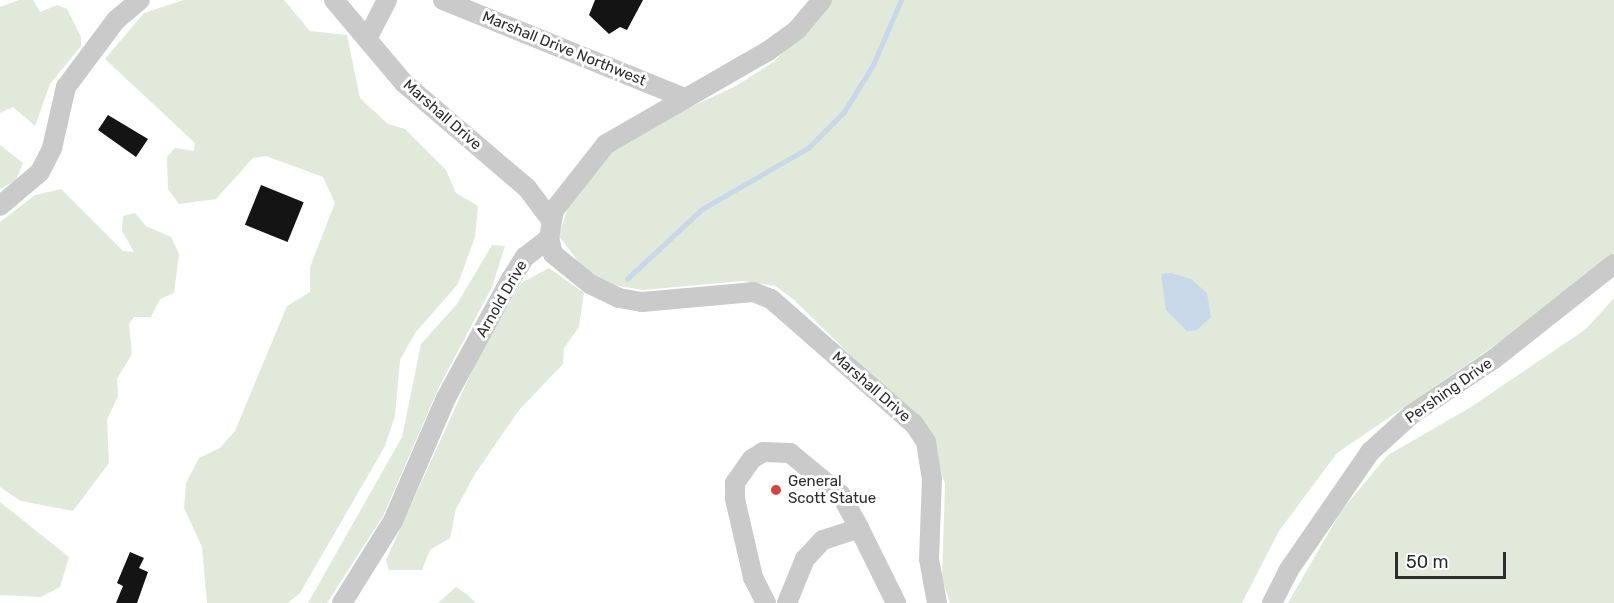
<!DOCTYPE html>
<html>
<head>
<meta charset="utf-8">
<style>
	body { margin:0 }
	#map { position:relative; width:1614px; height:603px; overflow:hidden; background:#fff; font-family:Rubik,sans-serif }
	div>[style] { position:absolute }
	.green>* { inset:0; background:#e1e9db }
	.water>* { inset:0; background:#c9d8e8 }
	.stream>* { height:4.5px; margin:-2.25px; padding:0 2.25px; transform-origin:2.25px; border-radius:2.25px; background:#c9d8e8 }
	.building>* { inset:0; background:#141414; transform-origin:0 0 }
	.minor>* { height:20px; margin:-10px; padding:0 10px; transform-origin:10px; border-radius:10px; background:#cacaca }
	.dots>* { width:16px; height:16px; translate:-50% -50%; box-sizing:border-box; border:3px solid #fff; border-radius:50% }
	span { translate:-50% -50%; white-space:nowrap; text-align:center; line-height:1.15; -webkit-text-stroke:6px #fff; paint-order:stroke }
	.street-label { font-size:15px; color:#2d2d2d }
	.poi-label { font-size:15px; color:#2d2d2d }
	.left { translate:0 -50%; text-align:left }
	.scale { position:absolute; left:1395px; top:552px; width:111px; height:27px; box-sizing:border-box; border:3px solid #2d2d2d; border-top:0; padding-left:8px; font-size:18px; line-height:21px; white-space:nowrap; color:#2d2d2d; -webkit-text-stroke:4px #fff; paint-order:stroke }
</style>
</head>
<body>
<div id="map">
	<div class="green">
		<i style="clip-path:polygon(19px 0,33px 0,40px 12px,57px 5px,67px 9px,81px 37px,81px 46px,50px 84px,35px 126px,13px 107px,0 113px,0 7px)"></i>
		<i style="clip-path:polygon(184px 0,284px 0,310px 31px,347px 35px,360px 98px,388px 124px,405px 129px,446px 170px,456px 193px,478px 206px,475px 237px,458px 284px,415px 333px,400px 360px,395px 416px,385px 446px,300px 593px,288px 603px,207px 603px,202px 547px,184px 508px,186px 483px,199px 458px,220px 448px,235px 431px,287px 306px,310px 292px,310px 267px,335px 203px,323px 177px,266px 156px,253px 158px,216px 199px,179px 204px,168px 189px,167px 157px,175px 148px,194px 151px,195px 143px,105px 59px,144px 13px)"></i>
		<i style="clip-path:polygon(832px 0,1614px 0,1614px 253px,1513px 333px,1337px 453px,1279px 531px,1242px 603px,950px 603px,942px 580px,945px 483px,925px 428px,793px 299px,775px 286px,742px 281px,643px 290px,613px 285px,586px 272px,559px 236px,568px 207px,599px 161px,637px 132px,736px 86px,775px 61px)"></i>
		<i style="clip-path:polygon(0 145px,23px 163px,16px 180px,0 189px)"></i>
		<i style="clip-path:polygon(61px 189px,123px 251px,134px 252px,122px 231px,123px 216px,135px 213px,146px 226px,171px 237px,179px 254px,174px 293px,160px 299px,151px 317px,134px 317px,129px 324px,132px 354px,117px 379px,118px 396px,107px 420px,109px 463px,73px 511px,21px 501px,0 487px,0 222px,35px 195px)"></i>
		<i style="clip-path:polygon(492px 245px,505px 246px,492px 287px,440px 385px,383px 516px,327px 603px,308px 603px,402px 437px,421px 344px,457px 304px)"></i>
		<i style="clip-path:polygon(549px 268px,584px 293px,579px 327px,564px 348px,563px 364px,519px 410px,475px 474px,456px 509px,450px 538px,430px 550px,422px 570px,389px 570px,386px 560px,476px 362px,521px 283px)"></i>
		<i style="clip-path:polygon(1614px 298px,1614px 603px,1288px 603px,1341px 511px,1388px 455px,1471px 407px,1586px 329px)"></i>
		<i style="clip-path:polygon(0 502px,69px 557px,60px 587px,41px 597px,0 595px)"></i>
		<i style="clip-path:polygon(456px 587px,468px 595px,476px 603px,438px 603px)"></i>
	</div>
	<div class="water">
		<i style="clip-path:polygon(1171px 273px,1191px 279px,1207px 293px,1211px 317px,1197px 330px,1187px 331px,1166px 310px,1161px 274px)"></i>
	</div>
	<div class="stream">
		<i style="left:627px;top:279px;width:103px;rotate:-43deg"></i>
		<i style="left:702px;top:209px;width:122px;rotate:-29.9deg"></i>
		<i style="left:808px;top:148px;width:51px;rotate:-45deg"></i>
		<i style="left:844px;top:112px;width:55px;rotate:-58.3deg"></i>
		<i style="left:873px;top:65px;width:71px;rotate:-66.7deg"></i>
	</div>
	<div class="building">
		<i style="clip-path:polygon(595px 0,643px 0,627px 30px,620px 27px,609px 34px,589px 15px)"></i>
		<i style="clip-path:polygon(108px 115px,148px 139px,136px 157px,98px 130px)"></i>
		<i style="left:261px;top:185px;width:46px;height:43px;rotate:22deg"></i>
		<i style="clip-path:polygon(130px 552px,144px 558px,139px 568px,148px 572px,137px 603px,116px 603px,123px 586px,117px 583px)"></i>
	</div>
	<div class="minor">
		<i style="left:334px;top:0;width:109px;rotate:49.9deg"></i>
		<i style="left:404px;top:83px;width:162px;rotate:40.5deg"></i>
		<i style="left:527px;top:188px;width:40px;rotate:53deg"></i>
		<i style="left:443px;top:0;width:260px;rotate:22.1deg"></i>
		<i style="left:822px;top:0;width:39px;rotate:130deg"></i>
		<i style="left:797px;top:30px;width:36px;rotate:144deg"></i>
		<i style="left:768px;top:51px;width:187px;rotate:150.1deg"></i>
		<i style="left:606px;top:144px;width:84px;rotate:128.2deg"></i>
		<i style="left:554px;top:210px;width:28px;rotate:100deg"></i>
		<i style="left:549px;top:238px;width:16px;rotate:76deg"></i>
		<i style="left:553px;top:254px;width:48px;rotate:39deg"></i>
		<i style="left:590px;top:284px;width:32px;rotate:26deg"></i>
		<i style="left:619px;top:298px;width:23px;rotate:10deg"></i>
		<i style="left:642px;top:302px;width:111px;rotate:-5.1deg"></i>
		<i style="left:753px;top:292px;width:19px;rotate:21deg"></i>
		<i style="left:771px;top:299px;width:190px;rotate:41.2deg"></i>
		<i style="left:914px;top:424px;width:22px;rotate:56deg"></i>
		<i style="left:926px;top:442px;width:36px;rotate:81deg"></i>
		<i style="left:932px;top:478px;width:81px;rotate:92.1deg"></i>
		<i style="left:929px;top:559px;width:45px;rotate:79.7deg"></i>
		<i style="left:367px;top:39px;width:44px;rotate:-62.9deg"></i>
		<i style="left:0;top:206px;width:52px;rotate:-40.4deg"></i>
		<i style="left:40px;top:172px;width:27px;rotate:-63deg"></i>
		<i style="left:52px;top:148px;width:63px;rotate:-77.1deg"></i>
		<i style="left:66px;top:87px;width:84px;rotate:-53.3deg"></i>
		<i style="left:116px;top:20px;width:31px;rotate:-40deg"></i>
		<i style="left:342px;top:603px;width:97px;rotate:-58.1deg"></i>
		<i style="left:393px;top:521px;width:134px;rotate:-66.7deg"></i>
		<i style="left:446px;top:398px;width:136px;rotate:-61.4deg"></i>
		<i style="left:511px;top:279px;width:26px;rotate:-58deg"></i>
		<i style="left:525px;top:257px;width:31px;rotate:-38deg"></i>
		<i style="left:766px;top:603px;width:29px;rotate:-117deg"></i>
		<i style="left:753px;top:577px;width:80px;rotate:-103deg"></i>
		<i style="left:735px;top:499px;width:16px;rotate:-90deg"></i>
		<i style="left:735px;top:483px;width:29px;rotate:-55deg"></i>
		<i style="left:752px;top:459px;width:13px;rotate:-32deg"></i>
		<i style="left:763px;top:452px;width:27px;rotate:2deg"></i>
		<i style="left:790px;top:453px;width:66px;rotate:39.5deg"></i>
		<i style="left:841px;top:495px;width:38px;rotate:61deg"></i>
		<i style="left:787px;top:603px;width:48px;rotate:-67.8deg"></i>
		<i style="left:805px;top:559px;width:26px;rotate:-47deg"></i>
		<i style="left:823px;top:540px;width:38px;rotate:-18deg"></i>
		<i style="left:859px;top:528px;width:84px;rotate:63.7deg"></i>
		<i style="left:1272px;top:603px;width:36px;rotate:-63deg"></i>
		<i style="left:1288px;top:571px;width:145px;rotate:-55.4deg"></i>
		<i style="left:1370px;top:452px;width:57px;rotate:-42.1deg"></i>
		<i style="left:1412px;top:414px;width:99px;rotate:-33.9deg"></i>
		<i style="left:1494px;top:359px;width:153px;rotate:-38.4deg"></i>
	</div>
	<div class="dots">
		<i style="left:776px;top:490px;background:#d5453e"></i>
	</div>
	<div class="street-label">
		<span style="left:564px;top:49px;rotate:22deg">Marshall Drive Northwest</span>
		<span style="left:442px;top:115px;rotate:41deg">Marshall Drive</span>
		<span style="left:502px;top:299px;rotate:-60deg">Arnold Drive</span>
		<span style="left:871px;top:387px;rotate:41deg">Marshall Drive</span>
		<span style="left:1449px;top:391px;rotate:-35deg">Pershing Drive</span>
	</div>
	<div class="poi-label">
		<span class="left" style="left:788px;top:490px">General<br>Scott Statue</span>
	</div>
	<div class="scale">50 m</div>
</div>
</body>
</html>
